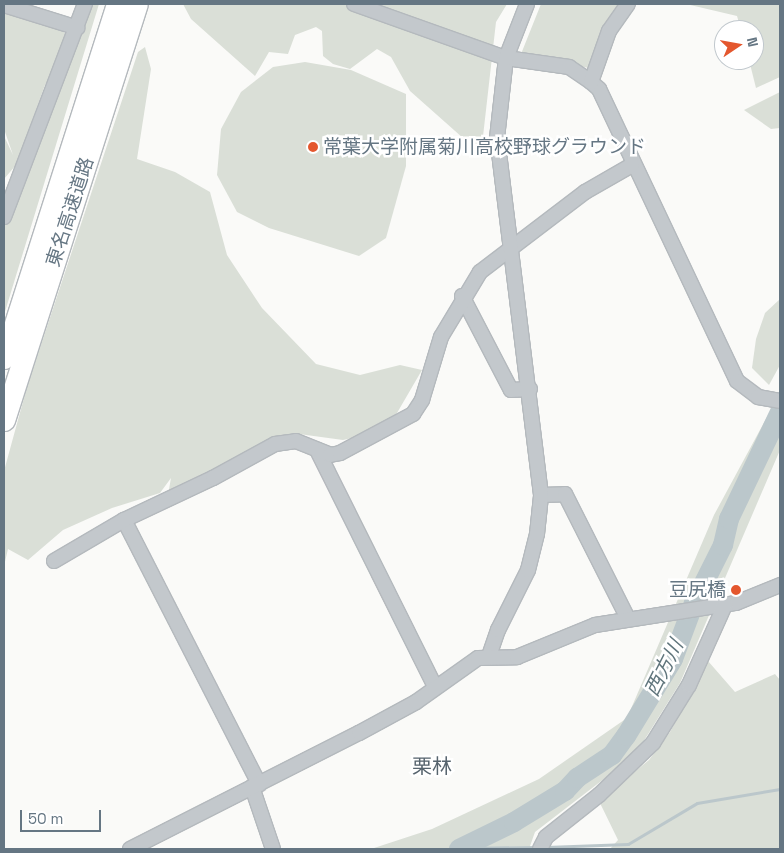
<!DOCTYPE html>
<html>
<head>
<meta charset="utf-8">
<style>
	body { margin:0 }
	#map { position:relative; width:784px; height:853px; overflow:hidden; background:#fafaf8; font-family:"Space Grotesk","Noto Sans JP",sans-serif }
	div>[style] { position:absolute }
	.green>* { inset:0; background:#dadfd7 }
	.stream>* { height:3px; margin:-1.5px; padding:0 1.5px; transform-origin:1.5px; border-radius:1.5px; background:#bbc7cb }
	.river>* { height:20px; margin:-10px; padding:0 10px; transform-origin:10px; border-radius:10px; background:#bbc7cb }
	.roads { filter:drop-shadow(1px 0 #b4b9bd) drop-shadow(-1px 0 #b4b9bd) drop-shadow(0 1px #b4b9bd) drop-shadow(0 -1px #b4b9bd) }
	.minor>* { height:14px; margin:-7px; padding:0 7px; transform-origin:7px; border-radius:7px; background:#c3c8cc }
	.highway>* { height:21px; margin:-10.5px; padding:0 10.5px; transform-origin:10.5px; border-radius:10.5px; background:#fff }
	.dots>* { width:14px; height:14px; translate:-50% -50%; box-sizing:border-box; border:2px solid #fff; border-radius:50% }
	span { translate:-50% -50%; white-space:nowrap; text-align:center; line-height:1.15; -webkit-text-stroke:5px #fff; paint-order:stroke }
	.poi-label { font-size:19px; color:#657683 }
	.left { translate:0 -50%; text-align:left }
	.right { translate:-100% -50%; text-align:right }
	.street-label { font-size:19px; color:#657683 }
	.water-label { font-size:20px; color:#60757c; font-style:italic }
	.neighbourhood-label { font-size:20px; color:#57646e }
	.frame { position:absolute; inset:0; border:5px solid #657683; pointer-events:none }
	.north { position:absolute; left:714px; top:20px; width:50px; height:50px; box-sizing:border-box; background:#fff; border:1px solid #c1c8cd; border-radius:50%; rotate:78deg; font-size:14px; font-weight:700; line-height:20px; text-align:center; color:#657683 }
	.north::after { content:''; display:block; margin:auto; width:18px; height:22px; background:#e4572e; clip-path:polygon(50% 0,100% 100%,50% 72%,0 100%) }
	.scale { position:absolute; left:20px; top:810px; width:81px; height:22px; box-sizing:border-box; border:2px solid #657683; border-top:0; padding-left:6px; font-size:15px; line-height:18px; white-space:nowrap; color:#657683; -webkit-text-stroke:4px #fff; paint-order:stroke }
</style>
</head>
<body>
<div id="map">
	<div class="green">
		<i style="clip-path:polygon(82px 4px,99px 4px,4px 315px,4px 220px,66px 52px,45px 85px,16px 165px,4px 179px,4px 136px,13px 155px,4px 129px,4px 8px,45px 17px,71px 38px)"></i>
		<i style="clip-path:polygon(183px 4px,507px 4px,496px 22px,481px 154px,410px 91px,391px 57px,377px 49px,350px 69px,333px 64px,323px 56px,322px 31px,316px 27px,295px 35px,288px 54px,269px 52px,255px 76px,191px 19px)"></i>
		<i style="clip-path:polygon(541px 4px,619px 4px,589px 68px,521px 54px)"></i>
		<i style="clip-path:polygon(686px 4px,780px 4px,780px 77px,756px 88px,749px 60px,754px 60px,754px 30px,741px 30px,737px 16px)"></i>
		<i style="clip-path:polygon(145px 47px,151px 69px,137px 159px,175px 172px,210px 192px,227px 255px,262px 308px,316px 364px,360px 375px,400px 365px,422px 370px,397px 413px,374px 433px,343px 440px,299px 434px,266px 442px,168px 495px,171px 478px,160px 493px,112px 508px,63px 530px,28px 560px,8px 549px,4px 566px,4px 471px,27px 387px,138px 52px)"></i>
		<i style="clip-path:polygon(305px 62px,351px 70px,406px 94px,406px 166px,386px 238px,359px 256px,269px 228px,237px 212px,217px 175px,221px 129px,241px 92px,273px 67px)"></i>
		<i style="clip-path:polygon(780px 92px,780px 128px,771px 129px,744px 110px)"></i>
		<i style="clip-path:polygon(780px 299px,780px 365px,769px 385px,752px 368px,756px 339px,765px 313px)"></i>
		<i style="clip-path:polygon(780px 393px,780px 450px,680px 683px,635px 755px,535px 832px,529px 849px,371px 849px,432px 829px,539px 779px,627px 718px,714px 515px)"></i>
		<i style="clip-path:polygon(708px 661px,735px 692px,775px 674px,780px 680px,780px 849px,610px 849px,618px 840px,599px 801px,649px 760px,670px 732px)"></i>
	</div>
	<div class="stream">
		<i style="left:546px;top:847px;width:82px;rotate:-2.1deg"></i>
		<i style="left:628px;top:844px;width:80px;rotate:-30.7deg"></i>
		<i style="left:697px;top:803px;width:84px;rotate:-9.6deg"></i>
		<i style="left:463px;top:848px;width:74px;rotate:-0.8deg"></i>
	</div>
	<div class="river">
		<i style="left:459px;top:849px;width:61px;rotate:-26.1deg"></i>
		<i style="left:514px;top:822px;width:60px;rotate:-31.3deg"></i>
		<i style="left:565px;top:791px;width:18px;rotate:-47deg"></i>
		<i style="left:577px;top:778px;width:42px;rotate:-33.3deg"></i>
		<i style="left:612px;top:755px;width:24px;rotate:-54deg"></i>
		<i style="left:626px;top:736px;width:90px;rotate:-58.6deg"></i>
		<i style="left:673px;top:659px;width:60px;rotate:-69.4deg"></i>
		<i style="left:694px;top:603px;width:65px;rotate:-63.4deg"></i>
		<i style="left:723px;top:545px;width:27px;rotate:-77deg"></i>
		<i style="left:729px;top:519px;width:119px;rotate:-64.5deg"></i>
	</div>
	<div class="roads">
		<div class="minor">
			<i style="left:354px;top:4px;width:161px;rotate:19.6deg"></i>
			<i style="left:506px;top:58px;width:64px;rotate:8.1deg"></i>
			<i style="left:569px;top:67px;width:27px;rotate:34deg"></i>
			<i style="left:591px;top:82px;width:11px;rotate:41deg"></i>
			<i style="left:599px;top:89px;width:323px;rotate:64.7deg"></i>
			<i style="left:737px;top:381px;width:26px;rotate:37deg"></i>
			<i style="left:758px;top:397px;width:22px;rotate:10deg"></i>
			<i style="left:4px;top:5px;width:77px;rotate:17.3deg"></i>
			<i style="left:591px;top:82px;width:54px;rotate:-70.6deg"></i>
			<i style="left:609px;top:31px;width:33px;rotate:-55deg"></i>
			<i style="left:4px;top:217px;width:228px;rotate:-69.2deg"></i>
			<i style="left:462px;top:296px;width:106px;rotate:62.5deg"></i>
			<i style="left:511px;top:390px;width:19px;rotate:-3deg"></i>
			<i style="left:317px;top:450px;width:265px;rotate:63.5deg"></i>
			<i style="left:541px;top:495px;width:24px;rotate:-2deg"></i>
			<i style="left:565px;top:494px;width:138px;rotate:63.2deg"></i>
			<i style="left:124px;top:520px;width:297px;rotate:62.9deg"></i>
			<i style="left:54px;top:561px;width:81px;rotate:-30.4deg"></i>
			<i style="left:124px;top:520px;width:98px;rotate:-25.3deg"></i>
			<i style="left:213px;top:478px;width:71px;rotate:-28.7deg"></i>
			<i style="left:275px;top:444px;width:21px;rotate:-8deg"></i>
			<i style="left:296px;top:441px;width:37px;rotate:22deg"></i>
			<i style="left:330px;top:455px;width:10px;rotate:-11deg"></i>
			<i style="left:340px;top:453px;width:83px;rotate:-28.1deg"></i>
			<i style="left:413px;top:414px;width:17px;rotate:-57deg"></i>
			<i style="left:422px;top:400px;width:66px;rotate:-73.2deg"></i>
			<i style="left:441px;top:337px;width:76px;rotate:-59deg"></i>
			<i style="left:480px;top:272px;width:132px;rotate:-37.3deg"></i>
			<i style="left:585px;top:192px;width:54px;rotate:-29.9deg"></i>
			<i style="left:489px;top:656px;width:28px;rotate:-71deg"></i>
			<i style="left:498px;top:630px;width:67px;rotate:-63.4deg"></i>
			<i style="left:528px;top:570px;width:37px;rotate:-76deg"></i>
			<i style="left:537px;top:534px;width:39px;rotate:-84deg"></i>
			<i style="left:541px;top:495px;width:360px;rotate:-97deg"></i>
			<i style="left:497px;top:138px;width:81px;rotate:-83.6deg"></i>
			<i style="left:506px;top:58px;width:58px;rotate:-68.7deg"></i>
			<i style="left:252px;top:787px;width:65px;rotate:71.3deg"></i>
			<i style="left:130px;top:849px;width:257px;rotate:-26.9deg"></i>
			<i style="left:359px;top:733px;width:65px;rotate:-28.5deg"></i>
			<i style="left:416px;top:702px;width:76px;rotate:-35.4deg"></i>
			<i style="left:478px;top:658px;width:39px;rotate:-1deg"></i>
			<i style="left:517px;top:657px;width:84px;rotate:-22.3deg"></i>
			<i style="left:595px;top:625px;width:143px;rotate:-8.9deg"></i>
			<i style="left:736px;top:603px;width:48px;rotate:-22.2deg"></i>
			<i style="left:540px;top:849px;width:13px;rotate:-63deg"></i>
			<i style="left:546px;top:837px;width:68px;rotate:-38.4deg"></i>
			<i style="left:599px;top:795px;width:75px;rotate:-43.9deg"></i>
			<i style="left:653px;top:743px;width:68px;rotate:-58.2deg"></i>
			<i style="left:689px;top:685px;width:88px;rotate:-65.8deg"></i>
		</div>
		<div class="highway">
			<i style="left:4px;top:358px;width:372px;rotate:-72.3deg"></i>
			<i style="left:4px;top:420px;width:437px;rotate:-72.3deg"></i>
		</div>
	</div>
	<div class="dots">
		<i style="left:313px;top:147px;background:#e4572e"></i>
		<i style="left:736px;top:590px;background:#e4572e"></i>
	</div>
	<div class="poi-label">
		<span class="left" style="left:323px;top:147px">常葉大学附属菊川高校野球グラウンド</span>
		<span class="right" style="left:726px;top:590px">豆尻橋</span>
	</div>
	<div class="street-label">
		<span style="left:70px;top:212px;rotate:-72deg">東名高速道路</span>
	</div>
	<div class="water-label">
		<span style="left:664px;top:668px;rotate:-63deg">西方川</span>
	</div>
	<div class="neighbourhood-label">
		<span style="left:432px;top:766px">栗林</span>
	</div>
	<div class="frame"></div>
	<div class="north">N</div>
	<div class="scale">50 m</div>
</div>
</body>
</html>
